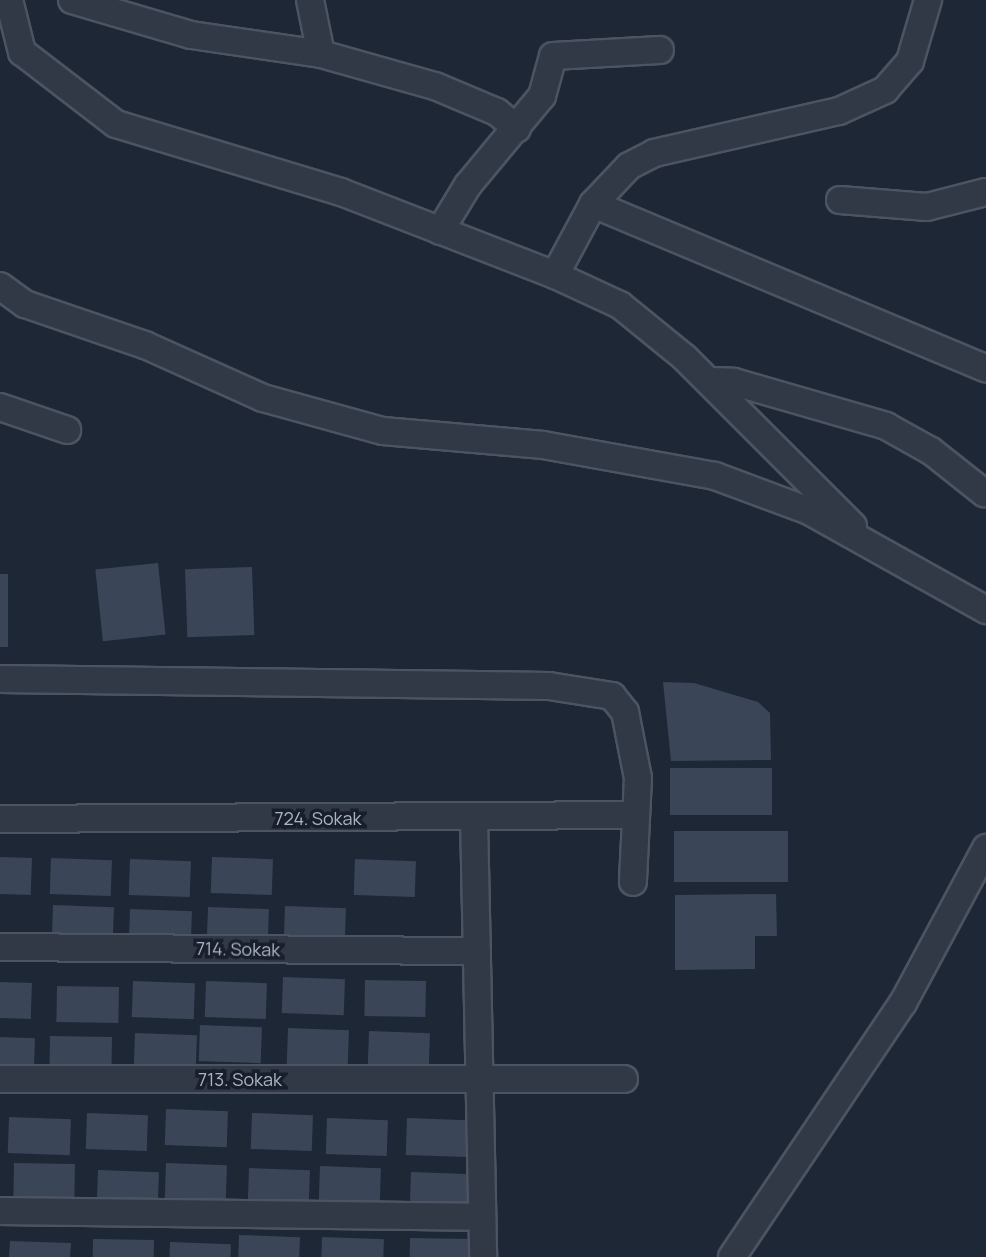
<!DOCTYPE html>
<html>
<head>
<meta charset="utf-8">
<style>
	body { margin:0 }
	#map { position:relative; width:986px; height:1257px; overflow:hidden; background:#1e2736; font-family:Manrope,sans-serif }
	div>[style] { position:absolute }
	.building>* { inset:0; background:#3a4557; transform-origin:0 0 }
	.roads { filter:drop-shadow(2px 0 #4c5462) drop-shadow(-2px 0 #4c5462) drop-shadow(0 2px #4c5462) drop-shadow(0 -2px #4c5462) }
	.minor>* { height:26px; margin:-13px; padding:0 13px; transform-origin:13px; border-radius:13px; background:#323946 }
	span { translate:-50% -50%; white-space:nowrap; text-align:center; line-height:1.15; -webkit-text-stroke:7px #181e2b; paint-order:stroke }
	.street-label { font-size:18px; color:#abb4c4 }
</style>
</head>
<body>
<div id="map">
	<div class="building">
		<i style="left:158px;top:563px;width:72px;height:63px;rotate:84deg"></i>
		<i style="left:252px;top:567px;width:68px;height:67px;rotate:88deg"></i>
		<i style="left:0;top:574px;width:8px;height:73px"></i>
		<i style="clip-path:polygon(663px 682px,694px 683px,758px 702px,770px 713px,771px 760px,671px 761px)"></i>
		<i style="left:670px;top:768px;width:102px;height:47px"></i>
		<i style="left:674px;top:831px;width:114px;height:51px"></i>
		<i style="left:0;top:857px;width:32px;height:37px;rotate:2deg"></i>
		<i style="left:212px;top:857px;width:61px;height:36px;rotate:2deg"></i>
		<i style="left:51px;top:858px;width:61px;height:36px;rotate:2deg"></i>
		<i style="left:130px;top:859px;width:61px;height:36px;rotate:2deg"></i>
		<i style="left:355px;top:859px;width:61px;height:36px;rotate:2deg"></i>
		<i style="clip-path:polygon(776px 894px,777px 936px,755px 936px,755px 969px,675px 970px,675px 895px)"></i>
		<i style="left:53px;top:905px;width:61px;height:36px;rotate:2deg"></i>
		<i style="left:285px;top:906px;width:61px;height:36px;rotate:2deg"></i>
		<i style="left:208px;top:907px;width:61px;height:36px;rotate:2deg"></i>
		<i style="left:130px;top:909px;width:62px;height:36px;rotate:2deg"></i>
		<i style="left:283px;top:977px;width:62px;height:36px;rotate:2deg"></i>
		<i style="left:365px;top:980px;width:61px;height:36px;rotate:1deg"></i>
		<i style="left:133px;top:981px;width:62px;height:36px;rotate:2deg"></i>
		<i style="left:206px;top:981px;width:61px;height:36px;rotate:2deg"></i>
		<i style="left:0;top:982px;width:32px;height:36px;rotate:2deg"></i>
		<i style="left:57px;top:986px;width:62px;height:36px;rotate:1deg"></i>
		<i style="left:200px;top:1025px;width:62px;height:36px;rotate:2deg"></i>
		<i style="left:288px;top:1028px;width:61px;height:36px;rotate:2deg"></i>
		<i style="left:369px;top:1031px;width:61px;height:36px;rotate:2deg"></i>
		<i style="left:135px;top:1033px;width:62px;height:37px;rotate:2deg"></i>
		<i style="left:50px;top:1036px;width:62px;height:36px;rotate:1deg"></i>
		<i style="left:0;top:1037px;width:35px;height:36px;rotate:2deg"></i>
		<i style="left:166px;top:1109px;width:62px;height:36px;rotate:2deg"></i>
		<i style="left:87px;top:1113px;width:61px;height:36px;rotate:2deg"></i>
		<i style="left:252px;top:1113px;width:61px;height:36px;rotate:2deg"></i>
		<i style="left:9px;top:1117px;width:62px;height:36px;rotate:2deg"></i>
		<i style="left:327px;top:1118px;width:61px;height:36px;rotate:2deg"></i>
		<i style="left:407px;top:1118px;width:61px;height:37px;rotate:2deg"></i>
		<i style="left:14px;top:1163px;width:61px;height:36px;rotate:1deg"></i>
		<i style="left:166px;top:1163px;width:61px;height:36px;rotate:2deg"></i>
		<i style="left:320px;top:1166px;width:61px;height:36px;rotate:2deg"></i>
		<i style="left:249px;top:1168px;width:61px;height:37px;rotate:2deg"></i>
		<i style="left:98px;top:1170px;width:61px;height:36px;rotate:2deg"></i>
		<i style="left:411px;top:1172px;width:61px;height:36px;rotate:2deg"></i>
		<i style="left:239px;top:1235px;width:61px;height:22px;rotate:2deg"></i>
		<i style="left:322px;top:1237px;width:62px;height:20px;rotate:2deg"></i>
		<i style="left:410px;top:1238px;width:62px;height:19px;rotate:1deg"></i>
		<i style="left:93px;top:1239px;width:61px;height:18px;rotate:1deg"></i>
		<i style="clip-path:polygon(10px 1241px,71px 1243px,70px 1257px,9px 1257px)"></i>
		<i style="left:170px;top:1242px;width:61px;height:15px;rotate:2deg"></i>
	</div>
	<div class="roads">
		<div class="minor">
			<i style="left:9px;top:0;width:54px;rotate:76deg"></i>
			<i style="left:22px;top:52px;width:118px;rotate:37.5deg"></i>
			<i style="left:116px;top:124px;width:235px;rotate:16.8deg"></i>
			<i style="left:341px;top:192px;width:230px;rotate:21.2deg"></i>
			<i style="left:555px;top:275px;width:81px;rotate:-61.8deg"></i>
			<i style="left:593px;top:204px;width:52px;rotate:-46.5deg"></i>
			<i style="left:629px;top:166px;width:28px;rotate:-27deg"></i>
			<i style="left:654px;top:153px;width:190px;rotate:-12.8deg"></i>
			<i style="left:839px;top:111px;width:51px;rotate:-24.5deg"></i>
			<i style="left:885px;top:90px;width:38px;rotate:-49deg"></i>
			<i style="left:910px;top:61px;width:64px;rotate:-73.6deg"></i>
			<i style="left:72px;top:0;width:124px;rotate:16.4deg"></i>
			<i style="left:191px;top:35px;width:131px;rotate:8.3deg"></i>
			<i style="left:321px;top:54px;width:118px;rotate:15.7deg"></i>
			<i style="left:435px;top:86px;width:67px;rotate:22.8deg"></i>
			<i style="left:497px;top:112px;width:26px;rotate:40deg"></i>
			<i style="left:310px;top:0;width:55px;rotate:78.5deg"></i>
			<i style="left:840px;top:200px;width:87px;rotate:4.6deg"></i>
			<i style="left:927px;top:207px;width:61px;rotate:-14.3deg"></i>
			<i style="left:593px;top:204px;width:426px;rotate:22.7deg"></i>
			<i style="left:440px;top:231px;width:54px;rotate:-58.7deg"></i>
			<i style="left:468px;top:185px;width:116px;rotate:-50.3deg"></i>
			<i style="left:542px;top:96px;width:41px;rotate:-74.6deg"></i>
			<i style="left:553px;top:56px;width:107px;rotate:-3.2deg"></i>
			<i style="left:555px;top:275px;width:72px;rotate:24.8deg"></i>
			<i style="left:620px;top:305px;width:82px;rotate:39.1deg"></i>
			<i style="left:684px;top:357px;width:239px;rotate:45deg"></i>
			<i style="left:0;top:286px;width:31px;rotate:36deg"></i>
			<i style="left:25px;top:304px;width:127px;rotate:18.9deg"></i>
			<i style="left:145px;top:345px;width:129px;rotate:24.2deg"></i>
			<i style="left:263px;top:398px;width:124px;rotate:15.4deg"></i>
			<i style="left:383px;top:431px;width:161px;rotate:5deg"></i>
			<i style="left:543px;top:445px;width:175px;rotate:10.2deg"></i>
			<i style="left:715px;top:476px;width:100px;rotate:20.4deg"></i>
			<i style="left:809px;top:511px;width:203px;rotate:29.2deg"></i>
			<i style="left:711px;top:381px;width:23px;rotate:2deg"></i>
			<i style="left:734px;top:382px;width:158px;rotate:16.1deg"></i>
			<i style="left:886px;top:426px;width:51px;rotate:29.1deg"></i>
			<i style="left:931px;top:451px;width:68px;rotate:38.4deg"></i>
			<i style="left:0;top:407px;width:71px;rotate:18.9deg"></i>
			<i style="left:0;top:679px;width:549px;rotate:0.73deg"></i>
			<i style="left:549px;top:686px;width:64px;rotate:9deg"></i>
			<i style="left:612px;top:696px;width:21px;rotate:51deg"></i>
			<i style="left:625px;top:712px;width:67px;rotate:78.9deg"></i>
			<i style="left:638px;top:778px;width:104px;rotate:92.8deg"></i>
			<i style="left:474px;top:817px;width:440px;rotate:88.8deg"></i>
			<i style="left:0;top:819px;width:636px;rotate:-0.36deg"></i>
			<i style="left:0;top:947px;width:477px;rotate:0.5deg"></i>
			<i style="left:0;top:1079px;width:624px"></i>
			<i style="left:0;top:1211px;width:482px;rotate:0.7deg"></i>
			<i style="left:732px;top:1257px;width:306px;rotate:-56.1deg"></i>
			<i style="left:903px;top:1003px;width:176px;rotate:-61.8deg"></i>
		</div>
	</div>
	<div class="street-label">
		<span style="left:318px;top:818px">724. Sokak</span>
		<span style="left:238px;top:949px;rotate:1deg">714. Sokak</span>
		<span style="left:240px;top:1079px">713. Sokak</span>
	</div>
</div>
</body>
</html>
